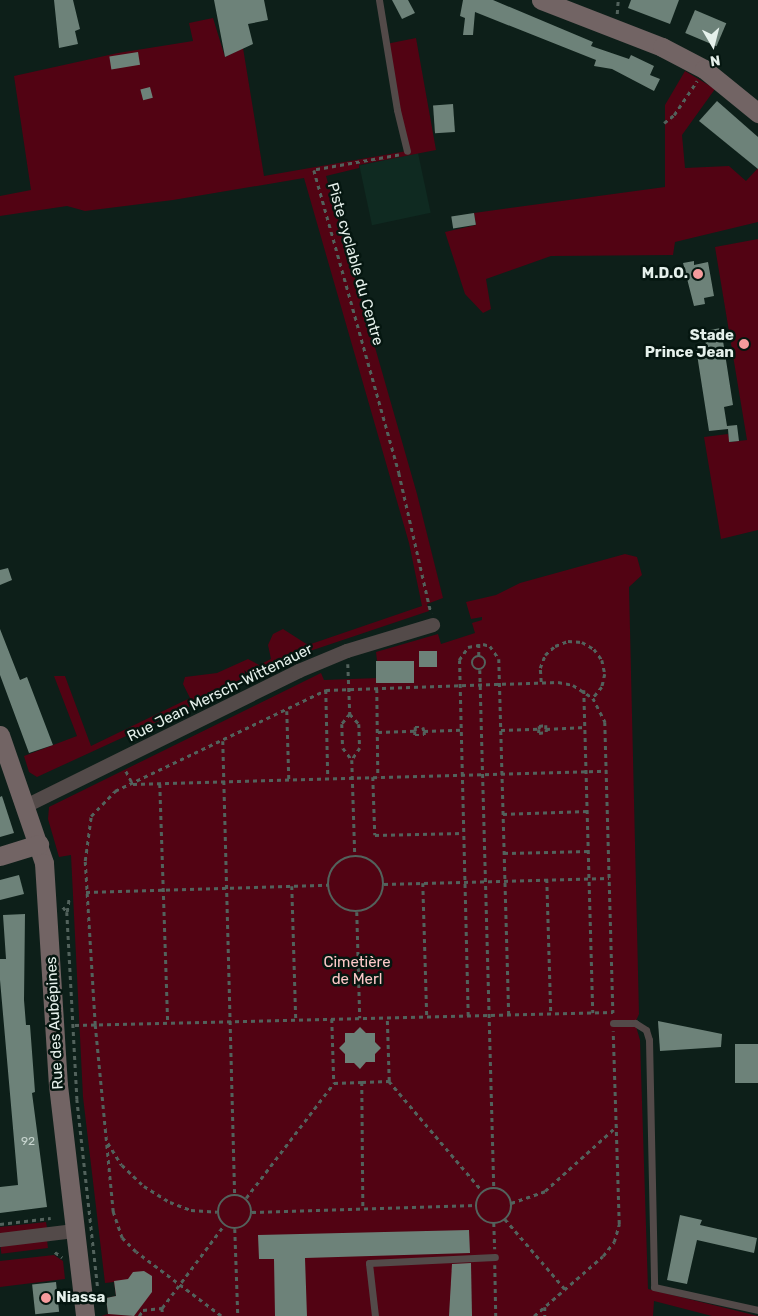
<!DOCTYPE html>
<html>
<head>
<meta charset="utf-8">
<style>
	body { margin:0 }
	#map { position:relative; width:758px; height:1316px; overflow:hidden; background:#0d1f19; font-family:Rubik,sans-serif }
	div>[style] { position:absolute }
	.built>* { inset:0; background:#0f2a21; transform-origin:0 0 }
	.green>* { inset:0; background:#520313; transform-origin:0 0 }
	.building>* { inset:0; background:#6d8279; transform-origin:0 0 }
	.path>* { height:2.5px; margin-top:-1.25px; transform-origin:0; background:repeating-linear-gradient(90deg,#52625c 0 4px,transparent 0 8px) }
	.path>.ring { margin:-1.25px; padding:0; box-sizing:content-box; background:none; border:2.5px solid #52625c; border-radius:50% }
	.lane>* { height:7px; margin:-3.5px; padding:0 3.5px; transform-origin:3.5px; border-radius:3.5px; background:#534a49 }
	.street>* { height:14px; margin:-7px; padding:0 7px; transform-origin:7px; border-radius:7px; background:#534a49 }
	.secondary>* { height:19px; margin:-9.5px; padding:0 9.5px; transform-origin:9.5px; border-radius:9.5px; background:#726464 }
	.dots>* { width:14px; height:14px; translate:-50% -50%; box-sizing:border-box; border:2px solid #051610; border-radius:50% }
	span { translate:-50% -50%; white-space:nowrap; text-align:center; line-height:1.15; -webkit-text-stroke:5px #051610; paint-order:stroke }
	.number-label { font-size:12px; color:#c7d4ce }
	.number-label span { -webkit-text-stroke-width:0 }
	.street-label { font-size:15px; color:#e5f0eb }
	.poi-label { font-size:15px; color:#e5f0eb; font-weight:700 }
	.right { translate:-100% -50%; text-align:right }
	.left { translate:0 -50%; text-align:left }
	.park-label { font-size:15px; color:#fdc8c8 }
	.north { position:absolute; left:688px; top:20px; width:50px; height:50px; -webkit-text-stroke:4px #051610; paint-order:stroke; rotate:172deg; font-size:14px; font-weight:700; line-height:20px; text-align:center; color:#e5f0eb }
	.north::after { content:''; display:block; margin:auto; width:18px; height:22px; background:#e5f0eb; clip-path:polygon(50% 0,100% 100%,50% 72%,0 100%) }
</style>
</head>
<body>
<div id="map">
	<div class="built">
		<i style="left:418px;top:153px;width:61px;height:60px;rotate:78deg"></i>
	</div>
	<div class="green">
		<i style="clip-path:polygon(213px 18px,225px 57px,243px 48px,264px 176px,407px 151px,386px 44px,416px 38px,436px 150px,359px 165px,359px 168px,326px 176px,417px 494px,443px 598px,427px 604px,429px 611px,313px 650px,37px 777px,29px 772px,24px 756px,77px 736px,54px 676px,65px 676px,91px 746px,190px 698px,183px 684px,185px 677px,217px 673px,248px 659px,259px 665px,271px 659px,268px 645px,273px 634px,283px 629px,308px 645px,422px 606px,409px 543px,304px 178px,173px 200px,85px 211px,67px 206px,0 216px,0 196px,31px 190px,14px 76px,118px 53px,193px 41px,189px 23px)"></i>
		<i style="clip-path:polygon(685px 71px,715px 89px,682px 135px,685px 168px,729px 166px,746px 181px,758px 168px,758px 222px,675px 242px,673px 255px,551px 256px,486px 279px,491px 309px,483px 313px,465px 294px,445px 232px,476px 225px,474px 213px,665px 187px,665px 105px)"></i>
		<i style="clip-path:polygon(758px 239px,758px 530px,721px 539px,704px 437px,728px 434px,730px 442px,747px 440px,715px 247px)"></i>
		<i style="clip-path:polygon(625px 554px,637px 557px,642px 575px,629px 587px,639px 1014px,635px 1023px,640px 1040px,648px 1289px,758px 1316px,712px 1316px,654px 1301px,653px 1316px,101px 1316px,108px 1314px,106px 1298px,116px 1296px,114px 1282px,105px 1283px,83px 1097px,71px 855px,59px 857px,48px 819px,49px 807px,321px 673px,324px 680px,379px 678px,376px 652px,438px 634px,441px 644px,475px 633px,472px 623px,482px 620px,482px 617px,471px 619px,466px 602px,496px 595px,520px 583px)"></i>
		<i style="clip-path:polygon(46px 1222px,47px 1228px,0 1234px,0 1227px)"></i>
		<i style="left:47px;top:1240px;width:8px;height:47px;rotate:83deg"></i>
		<i style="clip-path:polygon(54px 1255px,63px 1261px,65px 1279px,0 1287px,0 1261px)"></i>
	</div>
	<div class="building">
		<i style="clip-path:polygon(54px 0,73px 0,80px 29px,75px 31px,78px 44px,59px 48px)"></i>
		<i style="clip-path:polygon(214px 0,264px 0,268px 20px,248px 24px,253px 44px,225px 57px)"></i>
		<i style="clip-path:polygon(392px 0,408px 0,415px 13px,402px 19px)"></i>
		<i style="clip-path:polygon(463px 0,493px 0,593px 42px,591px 46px,629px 59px,631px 55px,654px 66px,650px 75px,660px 79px,654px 91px,612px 69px,594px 66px,596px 60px,475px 12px,473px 35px,463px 35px,465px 18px,460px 16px)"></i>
		<i style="clip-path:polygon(631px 0,679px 0,670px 24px,628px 8px)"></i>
		<i style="left:695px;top:10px;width:34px;height:25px;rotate:23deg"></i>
		<i style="left:138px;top:52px;width:13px;height:29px;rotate:81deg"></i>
		<i style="left:150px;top:87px;width:11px;height:10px;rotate:75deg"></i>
		<i style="clip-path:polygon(717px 101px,758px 137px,758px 169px,699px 121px)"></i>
		<i style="left:453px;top:104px;width:28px;height:20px;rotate:86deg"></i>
		<i style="left:474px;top:213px;width:12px;height:23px;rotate:81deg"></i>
		<i style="clip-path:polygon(694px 261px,694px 265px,708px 262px,714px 296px,704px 298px,705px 304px,694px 306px,683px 263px)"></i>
		<i style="clip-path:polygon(721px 328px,733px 405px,724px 407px,727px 426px,737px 425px,739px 441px,729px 442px,728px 429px,709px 431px,696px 348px,706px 346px,704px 331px)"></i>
		<i style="clip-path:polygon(8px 568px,12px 580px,0 585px,0 570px)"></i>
		<i style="clip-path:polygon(0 629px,20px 680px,27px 677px,53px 745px,29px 753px,0 675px)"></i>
		<i style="left:419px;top:651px;width:18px;height:16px"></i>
		<i style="left:414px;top:661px;width:22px;height:38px;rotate:90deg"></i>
		<i style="clip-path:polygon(2px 796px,14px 833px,0 837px,0 797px)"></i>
		<i style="clip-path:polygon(19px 875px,24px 894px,0 900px,0 880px)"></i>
		<i style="clip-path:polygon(25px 914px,24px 1000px,26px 1025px,30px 1025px,35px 1092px,32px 1093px,47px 1207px,0 1213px,0 1187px,18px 1185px,0 980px,0 959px,6px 959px,3px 915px)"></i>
		<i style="clip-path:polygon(658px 1021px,722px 1034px,721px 1047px,660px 1051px)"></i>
		<i style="clip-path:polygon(360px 1027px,366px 1033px,375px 1033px,375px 1042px,381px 1048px,375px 1054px,375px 1062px,366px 1062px,360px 1069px,354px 1063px,345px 1063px,345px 1054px,339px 1048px,345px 1042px,345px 1033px,354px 1033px)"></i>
		<i style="left:735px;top:1044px;width:23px;height:39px"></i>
		<i style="clip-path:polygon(680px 1215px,702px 1220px,700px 1225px,757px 1238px,754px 1253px,697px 1240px,687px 1284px,667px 1280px)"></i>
		<i style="clip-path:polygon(469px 1230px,470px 1253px,305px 1258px,307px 1316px,275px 1316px,274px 1259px,259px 1259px,258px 1235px)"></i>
		<i style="clip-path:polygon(471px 1263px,472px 1316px,449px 1316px,452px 1264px)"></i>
		<i style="clip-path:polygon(144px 1271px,152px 1276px,152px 1292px,134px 1316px,108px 1314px,106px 1298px,116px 1296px,114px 1281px,128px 1279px,133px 1272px)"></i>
		<i style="left:56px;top:1282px;width:30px;height:24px;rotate:84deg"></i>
	</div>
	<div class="path">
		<i style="left:617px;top:14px;width:14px;rotate:-86deg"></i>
		<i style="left:664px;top:123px;width:13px;rotate:-39deg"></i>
		<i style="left:674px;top:115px;width:41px;rotate:-55.9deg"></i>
		<i style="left:399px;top:155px;width:86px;rotate:170deg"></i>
		<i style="left:314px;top:170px;width:315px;rotate:74.3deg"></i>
		<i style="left:399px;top:473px;width:144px;rotate:77.1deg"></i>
		<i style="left:479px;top:644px;width:12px;rotate:90deg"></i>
		<i class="ring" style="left:472px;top:656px;width:11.5px;height:11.5px"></i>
		<i style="left:348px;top:664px;width:50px;rotate:87.7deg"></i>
		<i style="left:350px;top:714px;width:13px;rotate:48deg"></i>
		<i style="left:359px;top:724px;width:24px;rotate:88deg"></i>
		<i style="left:360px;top:748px;width:14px;rotate:124deg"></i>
		<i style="left:352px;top:760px;width:96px;rotate:88.2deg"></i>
		<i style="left:480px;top:670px;width:518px;rotate:88.45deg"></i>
		<i style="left:541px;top:682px;width:14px;rotate:-94deg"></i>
		<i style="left:540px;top:668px;width:14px;rotate:-69deg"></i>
		<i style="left:545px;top:655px;width:13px;rotate:-42deg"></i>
		<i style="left:555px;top:646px;width:14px;rotate:-21deg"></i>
		<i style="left:568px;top:641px;width:14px;rotate:4deg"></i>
		<i style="left:582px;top:642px;width:14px;rotate:30deg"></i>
		<i style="left:594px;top:649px;width:14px;rotate:54deg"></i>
		<i style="left:602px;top:660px;width:14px;rotate:78deg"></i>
		<i style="left:605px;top:674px;width:13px;rotate:103deg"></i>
		<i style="left:602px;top:687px;width:14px;rotate:129deg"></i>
		<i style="left:377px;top:689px;width:88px;rotate:89.3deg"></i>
		<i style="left:326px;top:690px;width:88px;rotate:88.7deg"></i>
		<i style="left:584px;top:690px;width:323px;rotate:88.4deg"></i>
		<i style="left:287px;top:711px;width:69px;rotate:88.3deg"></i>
		<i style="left:350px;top:714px;width:13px;rotate:129deg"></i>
		<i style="left:342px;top:724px;width:24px;rotate:88deg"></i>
		<i style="left:343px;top:748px;width:15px;rotate:53deg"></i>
		<i style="left:539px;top:729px;width:3px;rotate:-90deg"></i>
		<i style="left:539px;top:726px;width:7px;rotate:-8deg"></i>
		<i style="left:546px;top:725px;width:4px;rotate:90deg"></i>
		<i style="left:501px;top:730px;width:38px;rotate:-2deg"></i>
		<i style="left:539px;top:729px;width:4px;rotate:90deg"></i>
		<i style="left:539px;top:733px;width:7px;rotate:-8deg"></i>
		<i style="left:546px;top:732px;width:3px;rotate:-90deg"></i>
		<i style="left:546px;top:729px;width:39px;rotate:-3deg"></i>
		<i style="left:415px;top:731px;width:4px;rotate:-90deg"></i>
		<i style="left:415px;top:727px;width:8px"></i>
		<i style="left:423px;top:727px;width:4px;rotate:76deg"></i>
		<i style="left:378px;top:732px;width:37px;rotate:-2deg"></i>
		<i style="left:415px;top:731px;width:4px;rotate:90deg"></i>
		<i style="left:415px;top:735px;width:9px"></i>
		<i style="left:424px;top:735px;width:4px;rotate:-90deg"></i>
		<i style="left:424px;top:731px;width:36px;rotate:-2deg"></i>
		<i style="left:223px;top:741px;width:453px;rotate:88.5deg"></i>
		<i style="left:126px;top:771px;width:15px;rotate:62deg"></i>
		<i style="left:133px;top:784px;width:474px;rotate:-1.6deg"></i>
		<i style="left:373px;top:777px;width:58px;rotate:88deg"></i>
		<i style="left:375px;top:835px;width:88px;rotate:-1.3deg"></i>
		<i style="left:160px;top:784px;width:239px;rotate:88.1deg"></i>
		<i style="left:503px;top:814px;width:85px;rotate:-2deg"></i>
		<i style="left:504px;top:853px;width:85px;rotate:-1.3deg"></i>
		<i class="ring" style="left:328px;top:856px;width:53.5px;height:53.5px"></i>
		<i style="left:547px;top:879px;width:134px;rotate:88.3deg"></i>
		<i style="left:423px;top:883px;width:133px;rotate:88.3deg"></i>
		<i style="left:384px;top:884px;width:225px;rotate:-1.5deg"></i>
		<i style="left:292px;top:886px;width:134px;rotate:88.3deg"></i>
		<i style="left:86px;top:892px;width:242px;rotate:-1.7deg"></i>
		<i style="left:63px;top:907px;width:6px;rotate:51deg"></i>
		<i style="left:67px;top:912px;width:187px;rotate:86.9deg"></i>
		<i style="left:77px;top:1099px;width:190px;rotate:83.7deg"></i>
		<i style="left:67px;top:912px;width:14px;rotate:-82deg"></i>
		<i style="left:357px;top:912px;width:106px;rotate:88.4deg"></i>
		<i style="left:468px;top:1016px;width:356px;rotate:-91.4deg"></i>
		<i style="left:459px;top:660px;width:16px;rotate:-55deg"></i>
		<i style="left:468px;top:647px;width:15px;rotate:-11deg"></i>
		<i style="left:483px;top:644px;width:7px;rotate:16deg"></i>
		<i style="left:490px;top:646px;width:16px;rotate:55deg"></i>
		<i style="left:499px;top:659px;width:356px;rotate:88.4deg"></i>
		<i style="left:332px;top:1019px;width:64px;rotate:88.2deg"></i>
		<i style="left:334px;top:1083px;width:28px;rotate:-2deg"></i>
		<i style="left:362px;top:1082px;width:27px;rotate:-2deg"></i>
		<i style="left:389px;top:1081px;width:63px;rotate:-91.8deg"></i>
		<i style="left:75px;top:1025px;width:538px;rotate:-1.38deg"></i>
		<i style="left:389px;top:1081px;width:145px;rotate:49.7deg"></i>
		<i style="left:362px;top:1082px;width:126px;rotate:89.5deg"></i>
		<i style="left:108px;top:1143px;width:26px;rotate:58deg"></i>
		<i style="left:122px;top:1165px;width:30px;rotate:44deg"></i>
		<i style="left:144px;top:1186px;width:31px;rotate:32deg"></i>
		<i style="left:170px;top:1202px;width:22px;rotate:21deg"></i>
		<i style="left:191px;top:1210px;width:26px;rotate:4deg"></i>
		<i class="ring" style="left:476px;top:1188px;width:33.5px;height:33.5px"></i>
		<i class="ring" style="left:218px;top:1195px;width:31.5px;height:31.5px"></i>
		<i style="left:246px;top:1198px;width:145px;rotate:-52.6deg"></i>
		<i style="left:511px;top:1203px;width:36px;rotate:-19deg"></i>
		<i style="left:545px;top:1191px;width:97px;rotate:-42.1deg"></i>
		<i style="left:252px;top:1212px;width:224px;rotate:-1.8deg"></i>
		<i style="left:505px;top:1219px;width:92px;rotate:49.4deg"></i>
		<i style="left:494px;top:1223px;width:26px;rotate:88deg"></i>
		<i style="left:0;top:1224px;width:51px;rotate:-6.7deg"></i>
		<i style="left:235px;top:1229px;width:87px;rotate:88deg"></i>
		<i style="left:55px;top:1252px;width:9px;rotate:36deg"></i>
		<i style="left:495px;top:1265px;width:51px;rotate:88.9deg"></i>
		<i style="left:545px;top:1307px;width:9px;rotate:90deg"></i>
		<i style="left:162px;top:1308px;width:104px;rotate:-53.2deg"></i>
		<i style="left:139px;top:1316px;width:7px;rotate:-56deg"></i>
		<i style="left:143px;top:1310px;width:19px;rotate:-6deg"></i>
		<i style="left:162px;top:1308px;width:8px;rotate:83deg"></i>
		<i style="left:221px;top:1316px;width:106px;rotate:-143deg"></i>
		<i style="left:136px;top:1252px;width:20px;rotate:-135deg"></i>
		<i style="left:122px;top:1238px;width:28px;rotate:-109deg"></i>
		<i style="left:113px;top:1212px;width:188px;rotate:-95.5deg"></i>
		<i style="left:95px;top:1025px;width:164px;rotate:-93.5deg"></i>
		<i style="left:85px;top:861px;width:45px;rotate:-82.4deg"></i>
		<i style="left:91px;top:816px;width:35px;rotate:-46deg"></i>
		<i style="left:115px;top:791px;width:234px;rotate:-25.6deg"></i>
		<i style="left:326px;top:690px;width:232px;rotate:-2deg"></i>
		<i style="left:558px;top:682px;width:15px;rotate:11deg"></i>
		<i style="left:573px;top:685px;width:24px;rotate:33deg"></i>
		<i style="left:593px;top:698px;width:27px;rotate:63deg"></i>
		<i style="left:605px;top:722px;width:291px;rotate:88.4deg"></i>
		<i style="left:534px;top:1316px;width:91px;rotate:-41deg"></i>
		<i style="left:603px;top:1256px;width:18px;rotate:-52deg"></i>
		<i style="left:614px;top:1242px;width:19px;rotate:-74deg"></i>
		<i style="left:619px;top:1224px;width:193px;rotate:-91.8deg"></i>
	</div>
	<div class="lane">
		<i style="left:379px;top:0;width:111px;rotate:80.7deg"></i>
		<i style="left:397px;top:110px;width:42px;rotate:76.3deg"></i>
		<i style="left:613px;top:1023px;width:22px"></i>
		<i style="left:635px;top:1023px;width:13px;rotate:32deg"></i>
		<i style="left:646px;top:1030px;width:10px;rotate:73deg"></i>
		<i style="left:649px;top:1040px;width:247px;rotate:88.8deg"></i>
		<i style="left:654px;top:1287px;width:107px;rotate:12.5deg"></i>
		<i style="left:375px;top:1316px;width:53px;rotate:-96.5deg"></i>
		<i style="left:369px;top:1263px;width:126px;rotate:-2.7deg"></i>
	</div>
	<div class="street">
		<i style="left:26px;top:806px;width:305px;rotate:-26.3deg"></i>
		<i style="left:299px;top:671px;width:52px;rotate:-22.6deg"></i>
		<i style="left:347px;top:651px;width:90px;rotate:-16.8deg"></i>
		<i style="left:0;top:1240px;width:75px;rotate:-6.9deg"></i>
	</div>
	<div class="secondary">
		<i style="left:541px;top:0;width:130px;rotate:21.2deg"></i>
		<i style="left:662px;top:47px;width:47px;rotate:27.6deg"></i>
		<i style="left:704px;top:69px;width:70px;rotate:39.2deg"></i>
		<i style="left:0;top:735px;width:135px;rotate:71deg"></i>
		<i style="left:44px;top:863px;width:222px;rotate:86.4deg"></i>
		<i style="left:58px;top:1085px;width:233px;rotate:83.3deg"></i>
		<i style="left:0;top:856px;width:41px;rotate:-17.1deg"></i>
	</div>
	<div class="dots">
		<i style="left:698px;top:274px;background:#f59b9d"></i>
		<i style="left:744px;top:344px;background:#f59b9d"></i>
		<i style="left:46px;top:1298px;background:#f59b9d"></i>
	</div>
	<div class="number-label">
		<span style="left:28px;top:1142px">92</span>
	</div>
	<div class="street-label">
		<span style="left:355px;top:264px;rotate:74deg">Piste cyclable du Centre</span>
		<span style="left:220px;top:693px;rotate:-26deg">Rue Jean Mersch-Wittenauer</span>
		<span style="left:55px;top:1023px;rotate:-93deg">Rue des Aubépines</span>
	</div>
	<div class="poi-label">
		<span class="right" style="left:688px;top:274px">M.D.O.</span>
		<span class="right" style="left:734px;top:344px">Stade<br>Prince Jean</span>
		<span class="left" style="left:56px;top:1298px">Niassa</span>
	</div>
	<div class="park-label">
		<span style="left:357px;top:971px">Cimetière<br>de Merl</span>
	</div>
	<div class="north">N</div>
</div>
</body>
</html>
